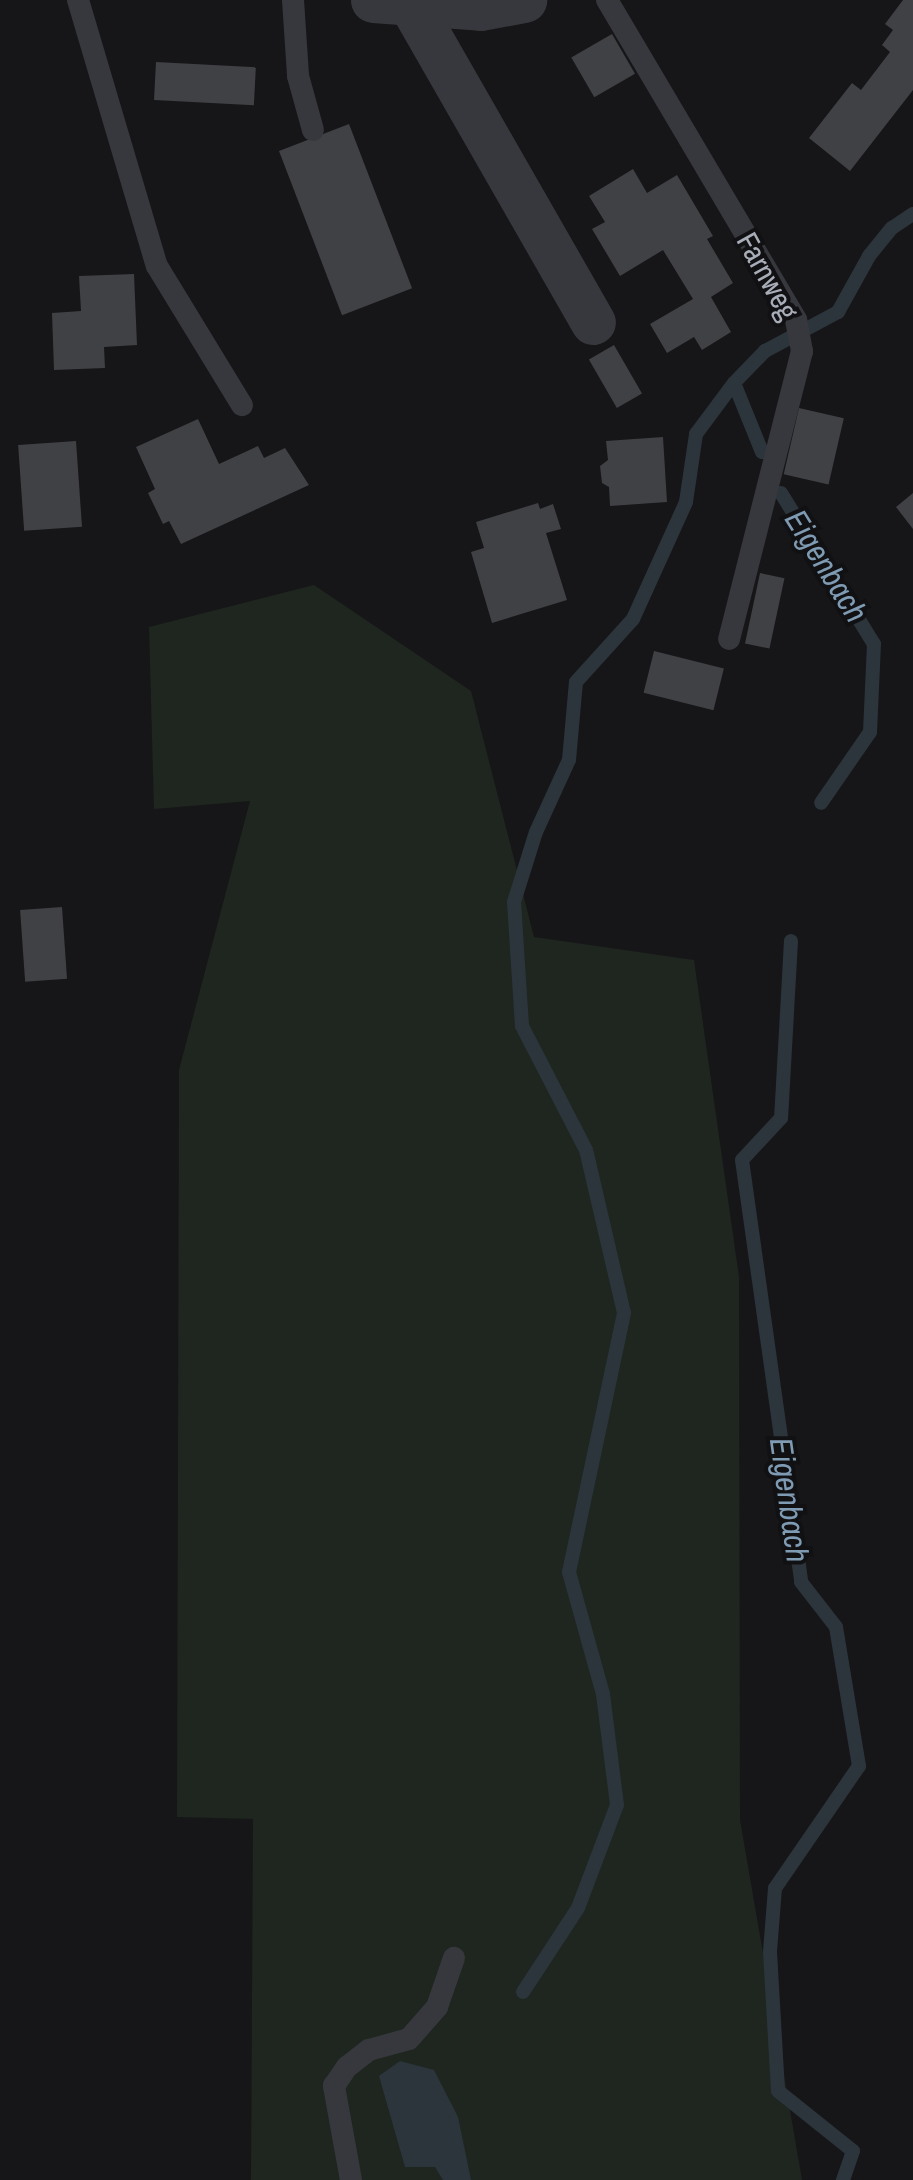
<!DOCTYPE html>
<html>
<head>
<meta charset="utf-8">
<style>
	body { margin:0 }
	#map { position:relative; width:913px; height:2180px; overflow:hidden; background:#161618; font-family:"Archivo Narrow",sans-serif }
	div>[style] { position:absolute }
	.green>* { inset:0; background:#1e261f }
	.water>* { inset:0; background:#2c353c }
	.stream>* { height:14px; margin:-7px; padding:0 7px; transform-origin:7px; border-radius:7px; background:#2c353c }
	.building>* { inset:0; background:#404145; transform-origin:0 0 }
	.service>* { height:22px; margin:-11px; padding:0 11px; transform-origin:11px; border-radius:11px; background:#37383d }
	.minor>* { height:45px; margin:-22.5px; padding:0 22.5px; transform-origin:22.5px; border-radius:22.5px; background:#37383d }
	span { translate:-50% -50%; white-space:nowrap; text-align:center; line-height:1.15; -webkit-text-stroke:8px #111113; paint-order:stroke }
	.street-label { font-size:30px; color:#a8adb8 }
	.water-label { font-size:32px; color:#7f9bb3; font-style:italic }
</style>
</head>
<body>
<div id="map">
	<div class="green">
		<i style="clip-path:polygon(314px 585px,471px 691px,534px 937px,694px 960px,739px 1277px,740px 1820px,802px 2180px,251px 2180px,253px 1819px,177px 1817px,179px 1070px,250px 801px,154px 809px,149px 627px)"></i>
	</div>
	<div class="water">
		<i style="clip-path:polygon(400px 2061px,434px 2070px,458px 2117px,471px 2180px,443px 2180px,435px 2167px,405px 2167px,379px 2076px)"></i>
	</div>
	<div class="stream">
		<i style="left:762px;top:452px;width:74px;rotate:-112.1deg"></i>
		<i style="left:734px;top:383px;width:45px;rotate:-45.9deg"></i>
		<i style="left:765px;top:351px;width:83px;rotate:-28.1deg"></i>
		<i style="left:838px;top:312px;width:64px;rotate:-61deg"></i>
		<i style="left:869px;top:256px;width:36px;rotate:-51deg"></i>
		<i style="left:892px;top:228px;width:25px;rotate:-34deg"></i>
		<i style="left:781px;top:493px;width:177px;rotate:58.4deg"></i>
		<i style="left:874px;top:644px;width:88px;rotate:92.6deg"></i>
		<i style="left:870px;top:732px;width:86px;rotate:124.6deg"></i>
		<i style="left:791px;top:941px;width:177px;rotate:93.2deg"></i>
		<i style="left:781px;top:1118px;width:57px;rotate:132.9deg"></i>
		<i style="left:742px;top:1160px;width:426px;rotate:82deg"></i>
		<i style="left:801px;top:1582px;width:57px;rotate:52.1deg"></i>
		<i style="left:836px;top:1627px;width:141px;rotate:80.6deg"></i>
		<i style="left:859px;top:1766px;width:148px;rotate:124.5deg"></i>
		<i style="left:775px;top:1888px;width:64px;rotate:94.5deg"></i>
		<i style="left:770px;top:1952px;width:139px;rotate:86.7deg"></i>
		<i style="left:778px;top:2091px;width:96px;rotate:38.7deg"></i>
		<i style="left:853px;top:2151px;width:31px;rotate:109deg"></i>
		<i style="left:523px;top:1992px;width:100px;rotate:-56.8deg"></i>
		<i style="left:578px;top:1908px;width:110px;rotate:-69.3deg"></i>
		<i style="left:617px;top:1805px;width:112px;rotate:-97.2deg"></i>
		<i style="left:603px;top:1694px;width:127px;rotate:-105.6deg"></i>
		<i style="left:569px;top:1572px;width:265px;rotate:-78deg"></i>
		<i style="left:624px;top:1313px;width:167px;rotate:-103.1deg"></i>
		<i style="left:586px;top:1150px;width:140px;rotate:-117.3deg"></i>
		<i style="left:522px;top:1026px;width:124px;rotate:-93.7deg"></i>
		<i style="left:514px;top:902px;width:73px;rotate:-72.6deg"></i>
		<i style="left:536px;top:832px;width:79px;rotate:-65.4deg"></i>
		<i style="left:569px;top:760px;width:78px;rotate:-84.9deg"></i>
		<i style="left:576px;top:682px;width:85px;rotate:-47.9deg"></i>
		<i style="left:633px;top:619px;width:128px;rotate:-65.6deg"></i>
		<i style="left:686px;top:502px;width:69px;rotate:-81.6deg"></i>
		<i style="left:696px;top:434px;width:64px;rotate:-53.3deg"></i>
	</div>
	<div class="building">
		<i style="clip-path:polygon(903px 0,913px 0,913px 90px,850px 171px,809px 138px,852px 83px,861px 90px,890px 52px,882px 45px,893px 30px,885px 24px)"></i>
		<i style="left:612px;top:34px;width:46px;height:47px;rotate:60deg"></i>
		<i style="left:156px;top:62px;width:100px;height:38px;rotate:3deg"></i>
		<i style="left:349px;top:124px;width:176px;height:75px;rotate:69deg"></i>
		<i style="clip-path:polygon(633px 169px,647px 193px,677px 175px,713px 236px,707px 239px,733px 283px,711px 297px,731px 332px,702px 350px,694px 337px,667px 353px,650px 324px,693px 299px,663px 250px,620px 276px,592px 229px,605px 222px,589px 196px)"></i>
		<i style="clip-path:polygon(134px 274px,137px 345px,104px 347px,105px 368px,54px 370px,52px 313px,81px 311px,79px 276px)"></i>
		<i style="left:614px;top:345px;width:56px;height:29px;rotate:60deg"></i>
		<i style="left:799px;top:408px;width:46px;height:68px;rotate:13deg"></i>
		<i style="clip-path:polygon(198px 419px,219px 464px,258px 446px,264px 458px,285px 448px,309px 485px,181px 544px,169px 521px,163px 524px,148px 493px,155px 489px,136px 447px)"></i>
		<i style="clip-path:polygon(663px 437px,667px 502px,610px 506px,609px 487px,602px 483px,600px 466px,608px 460px,606px 441px)"></i>
		<i style="left:76px;top:441px;width:86px;height:58px;rotate:86deg"></i>
		<i style="clip-path:polygon(913px 493px,913px 529px,896px 507px)"></i>
		<i style="clip-path:polygon(538px 503px,540px 509px,553px 504px,561px 529px,546px 533px,567px 600px,492px 623px,471px 552px,484px 548px,476px 522px)"></i>
		<i style="left:760px;top:573px;width:25px;height:72px;rotate:12deg"></i>
		<i style="left:654px;top:651px;width:72px;height:43px;rotate:14deg"></i>
		<i style="left:62px;top:907px;width:72px;height:42px;rotate:86deg"></i>
	</div>
	<div class="service">
		<i style="left:78px;top:0;width:277px;rotate:73.5deg"></i>
		<i style="left:157px;top:266px;width:163px;rotate:58.6deg"></i>
		<i style="left:293px;top:0;width:76px;rotate:86.2deg"></i>
		<i style="left:298px;top:76px;width:56px;rotate:74.5deg"></i>
		<i style="left:607px;top:0;width:372px;rotate:59.4deg"></i>
		<i style="left:796px;top:320px;width:32px;rotate:79deg"></i>
		<i style="left:802px;top:351px;width:297px;rotate:104.2deg"></i>
		<i style="left:351px;top:2180px;width:96px;rotate:-100.3deg"></i>
		<i style="left:334px;top:2086px;width:23px;rotate:-56deg"></i>
		<i style="left:347px;top:2067px;width:28px;rotate:-38deg"></i>
		<i style="left:369px;top:2050px;width:41px;rotate:-15.4deg"></i>
		<i style="left:409px;top:2039px;width:43px;rotate:-48.8deg"></i>
		<i style="left:437px;top:2007px;width:52px;rotate:-70.9deg"></i>
	</div>
	<div class="minor">
		<i style="left:373px;top:0;width:108px;rotate:4.2deg"></i>
		<i style="left:481px;top:8px;width:44px;rotate:-10.5deg"></i>
		<i style="left:409px;top:1px;width:370px;rotate:60.2deg"></i>
	</div>
	<div class="street-label">
		<span style="left:768px;top:276px;rotate:61deg">Farnweg</span>
	</div>
	<div class="water-label">
		<span style="left:826px;top:566px;rotate:58deg">Eigenbach</span>
		<span style="left:789px;top:1500px;rotate:82deg">Eigenbach</span>
	</div>
</div>
</body>
</html>
